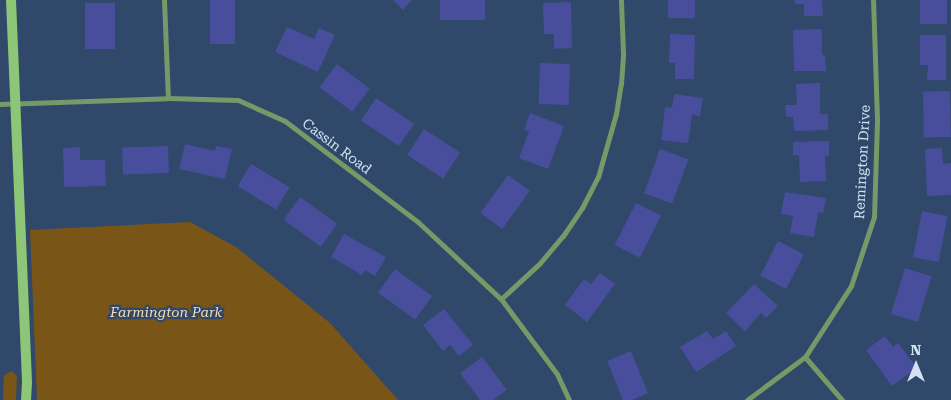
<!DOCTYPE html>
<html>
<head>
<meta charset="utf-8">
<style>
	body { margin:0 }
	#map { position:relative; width:951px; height:400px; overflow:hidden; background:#304869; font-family:"Roboto Serif",serif }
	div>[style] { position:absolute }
	.green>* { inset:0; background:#795617 }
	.building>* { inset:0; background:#484e9b; transform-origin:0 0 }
	.street>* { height:5px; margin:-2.5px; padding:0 2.5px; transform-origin:2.5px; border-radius:2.5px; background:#759967 }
	.secondary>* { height:10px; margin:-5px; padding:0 5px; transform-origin:5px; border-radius:5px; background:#8dc676 }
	span { translate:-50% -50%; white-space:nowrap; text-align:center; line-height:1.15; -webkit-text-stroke:4.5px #304869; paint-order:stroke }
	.street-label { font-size:14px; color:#d2e1f5 }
	.park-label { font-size:14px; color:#f7dbb3; font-style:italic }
	.north { position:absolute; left:891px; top:340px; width:50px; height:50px; -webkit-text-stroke:4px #304869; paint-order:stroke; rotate:0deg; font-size:14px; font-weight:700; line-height:20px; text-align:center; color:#d2e1f5 }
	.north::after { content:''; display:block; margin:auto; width:18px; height:22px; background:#d2e1f5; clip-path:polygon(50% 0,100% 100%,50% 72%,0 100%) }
</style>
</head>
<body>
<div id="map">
	<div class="green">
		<i style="clip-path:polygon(190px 222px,236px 247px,330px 323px,398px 400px,37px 400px,30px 230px)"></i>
		<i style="clip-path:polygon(12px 371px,17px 376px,16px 400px,3px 400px,4px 375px)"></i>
	</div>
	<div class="building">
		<i style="left:210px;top:0;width:25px;height:44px"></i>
		<i style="clip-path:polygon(393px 0,412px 0,403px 10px)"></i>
		<i style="left:440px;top:0;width:45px;height:20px"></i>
		<i style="left:668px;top:0;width:27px;height:18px"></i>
		<i style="clip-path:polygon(795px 0,822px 0,823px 16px,804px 16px,804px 4px,795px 4px)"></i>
		<i style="left:920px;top:0;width:27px;height:24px"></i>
		<i style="clip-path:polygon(571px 2px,572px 48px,554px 49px,554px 34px,544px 34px,543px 3px)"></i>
		<i style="left:85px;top:3px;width:30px;height:46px"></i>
		<i style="clip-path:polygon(287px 27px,314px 39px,319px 28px,335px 35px,318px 72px,275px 52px)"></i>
		<i style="clip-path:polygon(822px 29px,822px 55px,825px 55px,826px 71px,794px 71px,793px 30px)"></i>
		<i style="clip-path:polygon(670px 34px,695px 35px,694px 79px,675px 79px,675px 63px,669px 63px)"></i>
		<i style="clip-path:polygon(920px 35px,946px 35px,946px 80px,927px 80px,928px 65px,920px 65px)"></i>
		<i style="left:540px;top:63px;width:30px;height:41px;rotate:2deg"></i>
		<i style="left:337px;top:64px;width:41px;height:29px;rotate:37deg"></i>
		<i style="clip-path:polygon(820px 83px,820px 114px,828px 114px,828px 130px,794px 131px,793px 117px,786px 117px,785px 105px,797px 105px,796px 84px)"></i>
		<i style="left:950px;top:91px;width:46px;height:27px;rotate:89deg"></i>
		<i style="clip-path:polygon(674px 94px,703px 98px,700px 116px,692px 115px,688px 143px,661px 140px,665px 107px,672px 108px)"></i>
		<i style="left:376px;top:98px;width:46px;height:27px;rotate:34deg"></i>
		<i style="clip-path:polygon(530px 113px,564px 126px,548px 169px,519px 158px,529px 131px,524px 130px)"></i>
		<i style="left:424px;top:129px;width:43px;height:31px;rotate:33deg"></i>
		<i style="clip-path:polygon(829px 141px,829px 156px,825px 156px,826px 181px,800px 182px,799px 155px,793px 155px,793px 142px)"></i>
		<i style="clip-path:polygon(185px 144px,215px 151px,216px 146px,232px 149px,225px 179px,179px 169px)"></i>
		<i style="left:168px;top:146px;width:27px;height:46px;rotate:88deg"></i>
		<i style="clip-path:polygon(80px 147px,80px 160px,105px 160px,106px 186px,64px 187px,63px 148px)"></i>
		<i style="clip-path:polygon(942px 148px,943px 164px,951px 163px,951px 195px,927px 196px,925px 149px)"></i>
		<i style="left:660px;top:149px;width:30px;height:47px;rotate:20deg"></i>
		<i style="left:251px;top:164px;width:45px;height:26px;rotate:31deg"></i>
		<i style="left:508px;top:175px;width:27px;height:47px;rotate:36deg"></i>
		<i style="clip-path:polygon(785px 192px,826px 198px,823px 213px,818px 212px,814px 237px,790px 233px,793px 216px,781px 214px)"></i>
		<i style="left:300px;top:197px;width:46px;height:28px;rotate:36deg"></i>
		<i style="left:636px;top:203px;width:28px;height:47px;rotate:27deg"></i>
		<i style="left:922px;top:211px;width:26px;height:47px;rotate:11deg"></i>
		<i style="clip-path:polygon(344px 234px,386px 257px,375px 276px,365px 270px,362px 275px,331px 257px)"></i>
		<i style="left:778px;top:241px;width:29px;height:39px;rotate:27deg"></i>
		<i style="left:905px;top:268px;width:28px;height:48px;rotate:17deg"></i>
		<i style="left:395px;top:269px;width:46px;height:29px;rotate:36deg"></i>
		<i style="clip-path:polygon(600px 273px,615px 284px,587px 322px,565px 305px,584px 279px,591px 284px)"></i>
		<i style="clip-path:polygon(754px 284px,778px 306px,766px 318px,761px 313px,745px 331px,726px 313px)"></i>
		<i style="clip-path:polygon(444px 309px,473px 345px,459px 356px,450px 345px,443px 351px,423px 325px)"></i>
		<i style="clip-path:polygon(707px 331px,713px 339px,726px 331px,736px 346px,696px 372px,680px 347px)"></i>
		<i style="clip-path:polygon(885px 336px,893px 347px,898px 343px,917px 368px,892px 386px,866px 350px)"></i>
		<i style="clip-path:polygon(631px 351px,648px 393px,632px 400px,623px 400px,607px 361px)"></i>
		<i style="clip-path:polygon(482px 357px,507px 390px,493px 400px,480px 400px,460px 373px)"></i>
	</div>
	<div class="street">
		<i style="left:164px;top:0;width:98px;rotate:87.7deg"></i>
		<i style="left:0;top:104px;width:168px;rotate:-2deg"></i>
		<i style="left:168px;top:98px;width:70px;rotate:1.6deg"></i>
		<i style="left:238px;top:100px;width:51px;rotate:24.1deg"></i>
		<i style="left:285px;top:121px;width:167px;rotate:37.2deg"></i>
		<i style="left:418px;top:222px;width:113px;rotate:42.9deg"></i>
		<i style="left:501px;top:299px;width:94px;rotate:53.3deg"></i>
		<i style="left:557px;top:374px;width:29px;rotate:65deg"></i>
		<i style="left:501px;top:299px;width:53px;rotate:-42.7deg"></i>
		<i style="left:540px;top:263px;width:35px;rotate:-50deg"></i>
		<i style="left:563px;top:236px;width:34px;rotate:-56deg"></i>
		<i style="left:582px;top:208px;width:35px;rotate:-63deg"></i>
		<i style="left:598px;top:177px;width:66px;rotate:-74.1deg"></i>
		<i style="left:616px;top:114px;width:30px;rotate:-81deg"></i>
		<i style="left:621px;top:84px;width:31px;rotate:-86deg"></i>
		<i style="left:623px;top:53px;width:53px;rotate:-92.2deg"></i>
		<i style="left:805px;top:357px;width:57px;rotate:49.3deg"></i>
		<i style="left:747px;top:400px;width:72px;rotate:-36.6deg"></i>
		<i style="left:805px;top:357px;width:85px;rotate:-57.1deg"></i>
		<i style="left:851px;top:286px;width:73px;rotate:-71.6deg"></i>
		<i style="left:874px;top:217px;width:98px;rotate:-88.2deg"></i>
		<i style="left:877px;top:119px;width:119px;rotate:-91.9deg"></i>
	</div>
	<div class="secondary">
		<i style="left:11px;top:0;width:382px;rotate:87.6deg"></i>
		<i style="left:27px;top:382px;width:18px;rotate:93deg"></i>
	</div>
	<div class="street-label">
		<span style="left:337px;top:146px;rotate:37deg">Cassin Road</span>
		<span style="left:862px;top:162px;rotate:-87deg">Remington Drive</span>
	</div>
	<div class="park-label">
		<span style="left:166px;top:312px">Farmington Park</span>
	</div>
	<div class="north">N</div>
</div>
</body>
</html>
